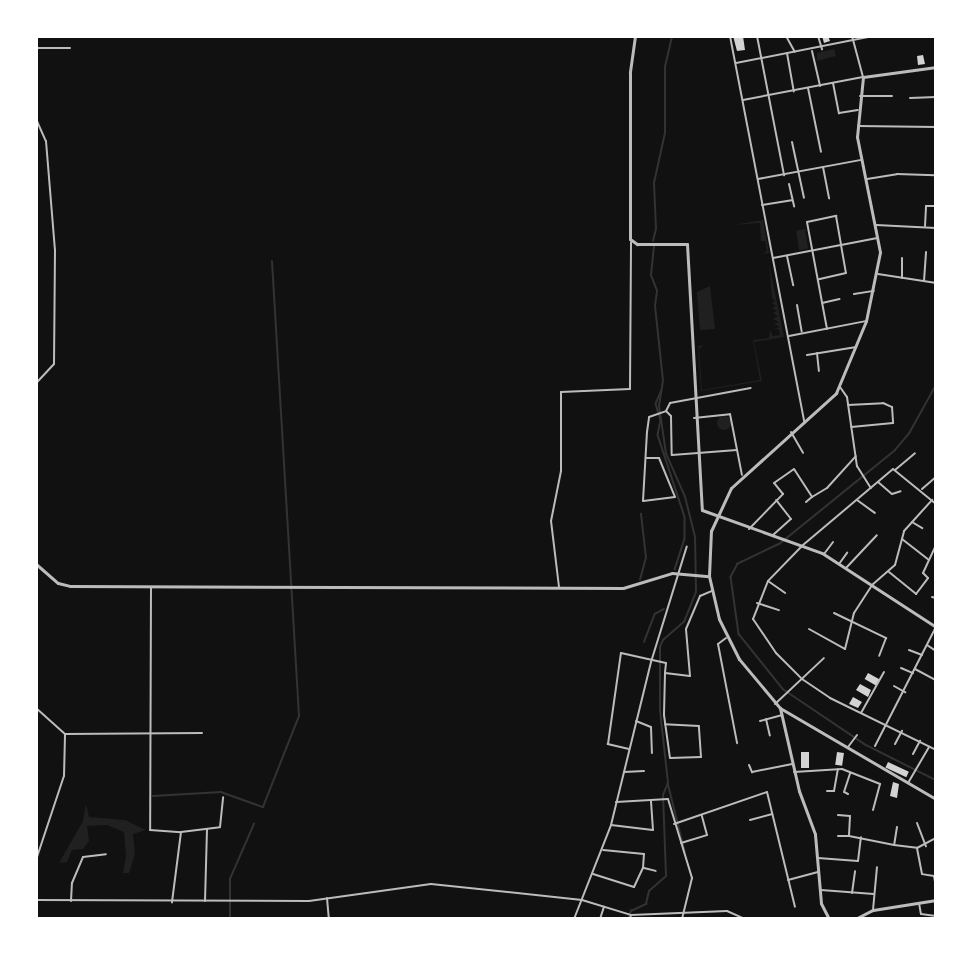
<!DOCTYPE html>
<html>
<head>
<meta charset="utf-8">
<style>
	body { margin:0 }
	#map { position:relative; width:972px; height:955px; overflow:hidden; background:#111; font-family:"IBM Plex Sans",sans-serif }
	div>[style] { position:absolute }
	.green>* { inset:0; background:#202020; transform-origin:0 0 }
	.round { border-radius:50% }
	.stream>* { height:1.5px; margin:-0.75px; padding:0 0.75px; transform-origin:0.75px; border-radius:0.75px; background:#333 }
	.building>* { inset:0; background:#d3d3d3; transform-origin:0 0 }
	.minor>* { height:2px; margin:-1px; padding:0 1px; transform-origin:1px; border-radius:1px; background:#bcbcbc }
	.tertiary>* { height:3px; margin:-1.5px; padding:0 1.5px; transform-origin:1.5px; border-radius:1.5px; background:#bcbcbc }
	span { translate:-50% -50%; white-space:nowrap; text-align:center; line-height:1.15; -webkit-text-stroke:6px #fff; paint-order:stroke }
	.frame { position:absolute; inset:0; border:38px solid #fff; pointer-events:none }
</style>
</head>
<body>
<div id="map">
	<div class="green">
		<i style="clip-path:polygon(834px 49px,836px 56px,817px 61px,817px 53px)"></i>
		<i style="clip-path:polygon(763px 220px,769px 253px,763px 254px,767px 251px,765px 241px,761px 241px,760px 223px,733px 225px)"></i>
		<i style="left:805px;top:229px;width:20px;height:9px;rotate:81deg"></i>
		<i style="clip-path:polygon(769px 264px,784px 337px,754px 342px,762px 381px,701px 391px,698px 346px,704px 345px,699px 349px,702px 390px,760px 380px,753px 340px,769px 338px,770px 330px,773px 336px,780px 335px,779px 329px,774px 329px,780px 327px,774px 324px,779px 322px,773px 319px,778px 316px,773px 313px,777px 311px,772px 308px,776px 306px,772px 303px,775px 301px,772px 298px)"></i>
		<i style="clip-path:polygon(710px 286px,715px 329px,700px 330px,697px 292px)"></i>
		<i class="round" style="left:717px;top:416px;width:14px;height:14px"></i>
		<i style="clip-path:polygon(86px 804px,89px 817px,125px 820px,146px 830px,133px 834px,135px 854px,129px 873px,123px 873px,126px 857px,124px 832px,107px 825px,87px 826px,89px 841px,83px 849px,72px 850px,67px 862px,59px 863px,83px 821px)"></i>
	</div>
	<div class="stream">
		<i style="left:653px;top:241px;width:12px;rotate:-76deg"></i>
		<i style="left:656px;top:229px;width:46px;rotate:-92.5deg"></i>
		<i style="left:654px;top:183px;width:51px;rotate:-77.6deg"></i>
		<i style="left:665px;top:133px;width:66px;rotate:-90deg"></i>
		<i style="left:665px;top:67px;width:32px;rotate:-77deg"></i>
		<i style="left:936px;top:386px;width:54px;rotate:119deg"></i>
		<i style="left:910px;top:433px;width:23px;rotate:130deg"></i>
		<i style="left:895px;top:451px;width:148px;rotate:141deg"></i>
		<i style="left:780px;top:544px;width:47px;rotate:154.5deg"></i>
		<i style="left:738px;top:564px;width:15px;rotate:118deg"></i>
		<i style="left:731px;top:577px;width:58px;rotate:82deg"></i>
		<i style="left:739px;top:634px;width:70px;rotate:51.3deg"></i>
		<i style="left:783px;top:689px;width:100px;rotate:34deg"></i>
		<i style="left:866px;top:745px;width:78px;rotate:26.6deg"></i>
		<i style="left:662px;top:390px;width:15px;rotate:113deg"></i>
		<i style="left:656px;top:404px;width:17px;rotate:73deg"></i>
		<i style="left:661px;top:420px;width:15px;rotate:101deg"></i>
		<i style="left:658px;top:435px;width:86px;rotate:71.8deg"></i>
		<i style="left:685px;top:517px;width:22px;rotate:90deg"></i>
		<i style="left:685px;top:539px;width:32px;rotate:108deg"></i>
		<i style="left:640px;top:580px;width:23px;rotate:-75deg"></i>
		<i style="left:646px;top:558px;width:44px;rotate:-96.5deg"></i>
		<i style="left:644px;top:642px;width:30px;rotate:-69deg"></i>
		<i style="left:655px;top:614px;width:10px;rotate:-29deg"></i>
		<i style="left:668px;top:783px;width:70px;rotate:76deg"></i>
		<i style="left:153px;top:796px;width:68px;rotate:-3.4deg"></i>
		<i style="left:221px;top:792px;width:45px;rotate:19.7deg"></i>
		<i style="left:263px;top:807px;width:98px;rotate:-68.4deg"></i>
		<i style="left:299px;top:716px;width:455px;rotate:-93.4deg"></i>
		<i style="left:230px;top:919px;width:40px;rotate:-90deg"></i>
		<i style="left:230px;top:879px;width:60px;rotate:-66.4deg"></i>
		<i style="left:628px;top:919px;width:9px;rotate:-69deg"></i>
		<i style="left:631px;top:911px;width:17px;rotate:-25deg"></i>
		<i style="left:646px;top:904px;width:13px;rotate:-77deg"></i>
		<i style="left:649px;top:891px;width:23px;rotate:-41deg"></i>
		<i style="left:666px;top:876px;width:81px;rotate:-92.1deg"></i>
		<i style="left:663px;top:795px;width:13px;rotate:-67deg"></i>
		<i style="left:668px;top:783px;width:73px;rotate:-96.3deg"></i>
		<i style="left:660px;top:710px;width:63px;rotate:-90deg"></i>
		<i style="left:660px;top:647px;width:8px;rotate:-67deg"></i>
		<i style="left:663px;top:640px;width:28px;rotate:-41deg"></i>
		<i style="left:684px;top:622px;width:32px;rotate:-68deg"></i>
		<i style="left:696px;top:592px;width:55px;rotate:-91deg"></i>
		<i style="left:695px;top:537px;width:41px;rotate:-104deg"></i>
		<i style="left:685px;top:497px;width:47px;rotate:-113.8deg"></i>
		<i style="left:666px;top:454px;width:49px;rotate:-98.3deg"></i>
		<i style="left:659px;top:406px;width:25px;rotate:-81deg"></i>
		<i style="left:663px;top:381px;width:75px;rotate:-96.1deg"></i>
		<i style="left:655px;top:306px;width:15px;rotate:-82deg"></i>
		<i style="left:657px;top:291px;width:17px;rotate:-111deg"></i>
		<i style="left:651px;top:275px;width:29px;rotate:-84deg"></i>
	</div>
	<div class="building">
		<i style="clip-path:polygon(733px 36px,743px 36px,745px 50px,737px 51px)"></i>
		<i style="clip-path:polygon(822px 36px,828px 36px,830px 41px,824px 43px)"></i>
		<i style="clip-path:polygon(923px 55px,925px 64px,918px 65px,917px 56px)"></i>
		<i style="left:868px;top:673px;width:13px;height:7px;rotate:29deg"></i>
		<i style="clip-path:polygon(860px 684px,871px 690px,868px 697px,856px 690px)"></i>
		<i style="clip-path:polygon(853px 697px,862px 702px,858px 708px,849px 704px)"></i>
		<i style="left:801px;top:752px;width:8px;height:16px"></i>
		<i style="left:837px;top:752px;width:7px;height:13px;rotate:8deg"></i>
		<i style="left:888px;top:762px;width:23px;height:6px;rotate:25deg"></i>
		<i style="clip-path:polygon(893px 782px,899px 784px,897px 798px,890px 796px)"></i>
	</div>
	<div class="minor">
		<i style="left:730px;top:36px;width:393px;rotate:79.1deg"></i>
		<i style="left:757px;top:36px;width:142px;rotate:79deg"></i>
		<i style="left:786px;top:36px;width:18px;rotate:61deg"></i>
		<i style="left:818px;top:36px;width:14px;rotate:73deg"></i>
		<i style="left:36px;top:48px;width:34px"></i>
		<i style="left:812px;top:51px;width:36px;rotate:77deg"></i>
		<i style="left:787px;top:53px;width:39px;rotate:80deg"></i>
		<i style="left:736px;top:63px;width:141px;rotate:-11.1deg"></i>
		<i style="left:833px;top:83px;width:31px;rotate:79deg"></i>
		<i style="left:839px;top:113px;width:19px;rotate:-9deg"></i>
		<i style="left:808px;top:88px;width:65px;rotate:78.5deg"></i>
		<i style="left:860px;top:96px;width:32px"></i>
		<i style="left:910px;top:98px;width:26px;rotate:-2deg"></i>
		<i style="left:743px;top:100px;width:122px;rotate:-10.9deg"></i>
		<i style="left:863px;top:77px;width:42px;rotate:-105deg"></i>
		<i style="left:36px;top:119px;width:24px;rotate:66deg"></i>
		<i style="left:46px;top:141px;width:109px;rotate:85.3deg"></i>
		<i style="left:55px;top:250px;width:114px;rotate:90.5deg"></i>
		<i style="left:54px;top:364px;width:26px;rotate:133deg"></i>
		<i style="left:858px;top:126px;width:78px;rotate:0.7deg"></i>
		<i style="left:792px;top:142px;width:57px;rotate:77.9deg"></i>
		<i style="left:823px;top:167px;width:32px;rotate:79deg"></i>
		<i style="left:758px;top:179px;width:105px;rotate:-10.5deg"></i>
		<i style="left:867px;top:179px;width:30px;rotate:-9deg"></i>
		<i style="left:897px;top:174px;width:38px;rotate:2deg"></i>
		<i style="left:935px;top:175px;width:11px;rotate:-85deg"></i>
		<i style="left:789px;top:184px;width:23px;rotate:77deg"></i>
		<i style="left:762px;top:205px;width:30px;rotate:-9deg"></i>
		<i style="left:876px;top:225px;width:60px;rotate:2.9deg"></i>
		<i style="left:925px;top:226px;width:20px;rotate:-87deg"></i>
		<i style="left:926px;top:206px;width:10px"></i>
		<i style="left:787px;top:256px;width:30px;rotate:78deg"></i>
		<i style="left:773px;top:258px;width:69px;rotate:-10.8deg"></i>
		<i style="left:841px;top:245px;width:28px;rotate:80deg"></i>
		<i style="left:846px;top:273px;width:28px;rotate:167deg"></i>
		<i style="left:878px;top:274px;width:59px;rotate:8.8deg"></i>
		<i style="left:902px;top:278px;width:20px;rotate:-90deg"></i>
		<i style="left:924px;top:281px;width:29px;rotate:-86deg"></i>
		<i style="left:854px;top:294px;width:20px;rotate:-9deg"></i>
		<i style="left:822px;top:303px;width:18px;rotate:-13deg"></i>
		<i style="left:797px;top:305px;width:27px;rotate:80deg"></i>
		<i style="left:827px;top:329px;width:109px;rotate:-100.6deg"></i>
		<i style="left:807px;top:222px;width:30px;rotate:-12deg"></i>
		<i style="left:836px;top:216px;width:29px;rotate:80deg"></i>
		<i style="left:841px;top:245px;width:37px;rotate:-11deg"></i>
		<i style="left:789px;top:336px;width:78px;rotate:-11deg"></i>
		<i style="left:817px;top:353px;width:18px;rotate:84deg"></i>
		<i style="left:807px;top:355px;width:50px;rotate:-9.3deg"></i>
		<i style="left:840px;top:387px;width:12px;rotate:55deg"></i>
		<i style="left:847px;top:397px;width:70px;rotate:81.8deg"></i>
		<i style="left:857px;top:466px;width:26px;rotate:58deg"></i>
		<i style="left:848px;top:405px;width:35px;rotate:-3deg"></i>
		<i style="left:883px;top:403px;width:10px;rotate:24deg"></i>
		<i style="left:892px;top:407px;width:16px;rotate:86deg"></i>
		<i style="left:893px;top:423px;width:42px;rotate:174.6deg"></i>
		<i style="left:666px;top:411px;width:7px;rotate:45deg"></i>
		<i style="left:671px;top:416px;width:39px;rotate:89deg"></i>
		<i style="left:672px;top:455px;width:65px;rotate:-4.4deg"></i>
		<i style="left:694px;top:418px;width:36px;rotate:-6deg"></i>
		<i style="left:730px;top:414px;width:62px;rotate:78.9deg"></i>
		<i style="left:791px;top:432px;width:24px;rotate:60deg"></i>
		<i style="left:646px;top:458px;width:13px"></i>
		<i style="left:659px;top:458px;width:42px;rotate:67.7deg"></i>
		<i style="left:675px;top:497px;width:32px;rotate:173deg"></i>
		<i style="left:643px;top:501px;width:69px;rotate:-86.7deg"></i>
		<i style="left:647px;top:432px;width:15px;rotate:-82deg"></i>
		<i style="left:649px;top:417px;width:18px;rotate:-19deg"></i>
		<i style="left:666px;top:411px;width:9px;rotate:-63deg"></i>
		<i style="left:670px;top:403px;width:82px;rotate:-10.5deg"></i>
		<i style="left:895px;top:470px;width:26px;rotate:-40deg"></i>
		<i style="left:878px;top:482px;width:18px;rotate:41deg"></i>
		<i style="left:892px;top:494px;width:9px;rotate:-18deg"></i>
		<i style="left:922px;top:489px;width:18px;rotate:-41deg"></i>
		<i style="left:857px;top:500px;width:22px;rotate:36deg"></i>
		<i style="left:806px;top:502px;width:8px;rotate:-40deg"></i>
		<i style="left:936px;top:504px;width:55px;rotate:-140.9deg"></i>
		<i style="left:893px;top:469px;width:119px;rotate:139.8deg"></i>
		<i style="left:802px;top:546px;width:49px;rotate:134.2deg"></i>
		<i style="left:768px;top:581px;width:41px;rotate:111.5deg"></i>
		<i style="left:753px;top:619px;width:41px;rotate:55.9deg"></i>
		<i style="left:776px;top:653px;width:37px;rotate:45deg"></i>
		<i style="left:802px;top:679px;width:34px;rotate:34deg"></i>
		<i style="left:830px;top:698px;width:118px;rotate:26.1deg"></i>
		<i style="left:912px;top:522px;width:12px;rotate:31deg"></i>
		<i style="left:749px;top:529px;width:49px;rotate:-45.8deg"></i>
		<i style="left:783px;top:494px;width:14px;rotate:-129deg"></i>
		<i style="left:774px;top:483px;width:24px;rotate:-35deg"></i>
		<i style="left:794px;top:469px;width:33px;rotate:57deg"></i>
		<i style="left:812px;top:497px;width:17px;rotate:-31deg"></i>
		<i style="left:827px;top:488px;width:43px;rotate:-47.8deg"></i>
		<i style="left:773px;top:535px;width:24px;rotate:-42deg"></i>
		<i style="left:791px;top:519px;width:24px;rotate:-128deg"></i>
		<i style="left:902px;top:539px;width:33px;rotate:38deg"></i>
		<i style="left:824px;top:554px;width:15px;rotate:-53deg"></i>
		<i style="left:839px;top:564px;width:14px;rotate:-54deg"></i>
		<i style="left:846px;top:568px;width:45px;rotate:-46.8deg"></i>
		<i style="left:889px;top:572px;width:35px;rotate:39deg"></i>
		<i style="left:916px;top:594px;width:20px;rotate:-53deg"></i>
		<i style="left:928px;top:578px;width:7px;rotate:-135deg"></i>
		<i style="left:923px;top:573px;width:31px;rotate:-65deg"></i>
		<i style="left:768px;top:581px;width:21px;rotate:35deg"></i>
		<i style="left:151px;top:587px;width:243px;rotate:90.2deg"></i>
		<i style="left:150px;top:830px;width:31px;rotate:4deg"></i>
		<i style="left:181px;top:832px;width:71px;rotate:97.3deg"></i>
		<i style="left:559px;top:587px;width:66px;rotate:-96.9deg"></i>
		<i style="left:551px;top:521px;width:51px;rotate:-78.7deg"></i>
		<i style="left:561px;top:471px;width:79px;rotate:-90deg"></i>
		<i style="left:561px;top:392px;width:69px;rotate:-2.5deg"></i>
		<i style="left:630px;top:389px;width:147px;rotate:-89.6deg"></i>
		<i style="left:932px;top:597px;width:4px;rotate:14deg"></i>
		<i style="left:757px;top:603px;width:23px;rotate:18deg"></i>
		<i style="left:834px;top:613px;width:58px;rotate:25.7deg"></i>
		<i style="left:886px;top:638px;width:19px;rotate:111deg"></i>
		<i style="left:809px;top:629px;width:41px;rotate:29.1deg"></i>
		<i style="left:845px;top:649px;width:37px;rotate:-76deg"></i>
		<i style="left:854px;top:613px;width:33px;rotate:-57deg"></i>
		<i style="left:872px;top:585px;width:30px;rotate:-41deg"></i>
		<i style="left:895px;top:565px;width:35px;rotate:-75deg"></i>
		<i style="left:904px;top:531px;width:42px;rotate:-47.9deg"></i>
		<i style="left:726px;top:638px;width:10px;rotate:143deg"></i>
		<i style="left:718px;top:644px;width:101px;rotate:79.1deg"></i>
		<i style="left:927px;top:645px;width:11px;rotate:34deg"></i>
		<i style="left:909px;top:650px;width:14px;rotate:21deg"></i>
		<i style="left:901px;top:668px;width:13px;rotate:23deg"></i>
		<i style="left:915px;top:669px;width:24px;rotate:28deg"></i>
		<i style="left:665px;top:673px;width:42px;rotate:91.4deg"></i>
		<i style="left:664px;top:715px;width:43px;rotate:82.1deg"></i>
		<i style="left:670px;top:758px;width:31px;rotate:-2deg"></i>
		<i style="left:701px;top:757px;width:31px;rotate:-94deg"></i>
		<i style="left:699px;top:726px;width:34px;rotate:-177deg"></i>
		<i style="left:894px;top:686px;width:13px;rotate:29deg"></i>
		<i style="left:775px;top:704px;width:67px;rotate:-43.2deg"></i>
		<i style="left:36px;top:708px;width:39px;rotate:42deg"></i>
		<i style="left:65px;top:734px;width:137px;rotate:-0.4deg"></i>
		<i style="left:861px;top:713px;width:47px;rotate:-60.7deg"></i>
		<i style="left:766px;top:719px;width:17px;rotate:77deg"></i>
		<i style="left:636px;top:721px;width:16px;rotate:22deg"></i>
		<i style="left:651px;top:727px;width:26px;rotate:88deg"></i>
		<i style="left:760px;top:721px;width:23px;rotate:-15deg"></i>
		<i style="left:895px;top:744px;width:15px;rotate:-62deg"></i>
		<i style="left:875px;top:746px;width:134px;rotate:-62.9deg"></i>
		<i style="left:848px;top:747px;width:15px;rotate:-53deg"></i>
		<i style="left:629px;top:749px;width:22px;rotate:-167deg"></i>
		<i style="left:608px;top:744px;width:92px;rotate:-81.9deg"></i>
		<i style="left:621px;top:653px;width:46px;rotate:12.5deg"></i>
		<i style="left:666px;top:663px;width:10px;rotate:96deg"></i>
		<i style="left:665px;top:673px;width:25px;rotate:7deg"></i>
		<i style="left:690px;top:676px;width:47px;rotate:-94.9deg"></i>
		<i style="left:686px;top:629px;width:36px;rotate:-67deg"></i>
		<i style="left:700px;top:596px;width:13px;rotate:-23deg"></i>
		<i style="left:913px;top:754px;width:15px;rotate:-62deg"></i>
		<i style="left:749px;top:765px;width:8px;rotate:67deg"></i>
		<i style="left:752px;top:772px;width:41px;rotate:-11.3deg"></i>
		<i style="left:624px;top:772px;width:20px;rotate:-3deg"></i>
		<i style="left:794px;top:772px;width:48px;rotate:-3.6deg"></i>
		<i style="left:842px;top:769px;width:41px;rotate:21.5deg"></i>
		<i style="left:880px;top:784px;width:27px;rotate:105deg"></i>
		<i style="left:908px;top:783px;width:42px;rotate:-59.7deg"></i>
		<i style="left:827px;top:791px;width:7px"></i>
		<i style="left:834px;top:791px;width:22px;rotate:-80deg"></i>
		<i style="left:848px;top:794px;width:4px;rotate:-153deg"></i>
		<i style="left:844px;top:792px;width:20px;rotate:-72deg"></i>
		<i style="left:616px;top:802px;width:52px;rotate:-3.3deg"></i>
		<i style="left:668px;top:799px;width:83px;rotate:73.1deg"></i>
		<i style="left:692px;top:878px;width:42px;rotate:103.7deg"></i>
		<i style="left:838px;top:815px;width:12px;rotate:5deg"></i>
		<i style="left:850px;top:816px;width:20px;rotate:93deg"></i>
		<i style="left:849px;top:836px;width:46px;rotate:11.3deg"></i>
		<i style="left:750px;top:820px;width:23px;rotate:-15deg"></i>
		<i style="left:917px;top:823px;width:25px;rotate:69deg"></i>
		<i style="left:674px;top:824px;width:98px;rotate:-19deg"></i>
		<i style="left:767px;top:792px;width:118px;rotate:76.3deg"></i>
		<i style="left:611px;top:825px;width:42px;rotate:6.8deg"></i>
		<i style="left:653px;top:830px;width:29px;rotate:-94deg"></i>
		<i style="left:897px;top:827px;width:18px;rotate:99deg"></i>
		<i style="left:894px;top:845px;width:23px;rotate:7deg"></i>
		<i style="left:181px;top:832px;width:39px;rotate:-7deg"></i>
		<i style="left:220px;top:827px;width:30px;rotate:-84deg"></i>
		<i style="left:838px;top:836px;width:11px"></i>
		<i style="left:681px;top:843px;width:27px;rotate:-17deg"></i>
		<i style="left:707px;top:835px;width:20px;rotate:-105deg"></i>
		<i style="left:818px;top:858px;width:40px;rotate:4.3deg"></i>
		<i style="left:858px;top:861px;width:24px;rotate:-83deg"></i>
		<i style="left:36px;top:860px;width:89px;rotate:-71.6deg"></i>
		<i style="left:64px;top:776px;width:42px;rotate:-88.6deg"></i>
		<i style="left:644px;top:868px;width:12px;rotate:14deg"></i>
		<i style="left:593px;top:874px;width:43px;rotate:17.6deg"></i>
		<i style="left:634px;top:887px;width:21px;rotate:-65deg"></i>
		<i style="left:643px;top:868px;width:14px;rotate:-86deg"></i>
		<i style="left:644px;top:854px;width:41px;rotate:-174.4deg"></i>
		<i style="left:934px;top:876px;width:12px;rotate:-171deg"></i>
		<i style="left:922px;top:874px;width:26px;rotate:-101deg"></i>
		<i style="left:917px;top:848px;width:21px;rotate:-28deg"></i>
		<i style="left:934px;top:876px;width:11px;rotate:80deg"></i>
		<i style="left:788px;top:880px;width:31px;rotate:-15deg"></i>
		<i style="left:821px;top:890px;width:53px;rotate:4.3deg"></i>
		<i style="left:852px;top:893px;width:22px;rotate:-82deg"></i>
		<i style="left:327px;top:898px;width:21px;rotate:85deg"></i>
		<i style="left:36px;top:900px;width:273px;rotate:0.2deg"></i>
		<i style="left:309px;top:901px;width:123px;rotate:-7.9deg"></i>
		<i style="left:431px;top:884px;width:152px;rotate:6deg"></i>
		<i style="left:582px;top:900px;width:51px;rotate:17deg"></i>
		<i style="left:71px;top:901px;width:18px;rotate:-87deg"></i>
		<i style="left:72px;top:883px;width:28px;rotate:-67deg"></i>
		<i style="left:83px;top:857px;width:23px;rotate:-7deg"></i>
		<i style="left:205px;top:901px;width:72px;rotate:-88.4deg"></i>
		<i style="left:919px;top:903px;width:11px;rotate:80deg"></i>
		<i style="left:921px;top:914px;width:15px;rotate:8deg"></i>
		<i style="left:873px;top:910px;width:43px;rotate:-84.7deg"></i>
		<i style="left:574px;top:919px;width:101px;rotate:-68.5deg"></i>
		<i style="left:611px;top:825px;width:168px;rotate:-76.2deg"></i>
		<i style="left:651px;top:662px;width:121px;rotate:-72.8deg"></i>
		<i style="left:600px;top:919px;width:13px;rotate:-72deg"></i>
		<i style="left:630px;top:919px;width:4px;rotate:-76deg"></i>
		<i style="left:631px;top:915px;width:96px;rotate:-2.4deg"></i>
		<i style="left:727px;top:911px;width:20px;rotate:24deg"></i>
	</div>
	<div class="tertiary">
		<i style="left:635px;top:36px;width:37px;rotate:98deg"></i>
		<i style="left:630px;top:73px;width:166px;rotate:90deg"></i>
		<i style="left:630px;top:239px;width:9px;rotate:36deg"></i>
		<i style="left:637px;top:244px;width:50px"></i>
		<i style="left:687px;top:244px;width:266px;rotate:86.8deg"></i>
		<i style="left:702px;top:510px;width:127px;rotate:19.7deg"></i>
		<i style="left:822px;top:553px;width:136px;rotate:33deg"></i>
		<i style="left:36px;top:564px;width:29px;rotate:41deg"></i>
		<i style="left:58px;top:583px;width:12px;rotate:14deg"></i>
		<i style="left:70px;top:586px;width:553px;rotate:0.21deg"></i>
		<i style="left:623px;top:588px;width:51px;rotate:-17deg"></i>
		<i style="left:672px;top:573px;width:37px;rotate:5deg"></i>
		<i style="left:780px;top:708px;width:181px;rotate:30.3deg"></i>
		<i style="left:829px;top:919px;width:18px;rotate:-117deg"></i>
		<i style="left:821px;top:903px;width:69px;rotate:-95deg"></i>
		<i style="left:815px;top:834px;width:46px;rotate:-110.4deg"></i>
		<i style="left:799px;top:791px;width:85px;rotate:-102.9deg"></i>
		<i style="left:780px;top:708px;width:64px;rotate:-129.9deg"></i>
		<i style="left:739px;top:659px;width:45px;rotate:-116.6deg"></i>
		<i style="left:719px;top:619px;width:44px;rotate:-103.1deg"></i>
		<i style="left:709px;top:576px;width:45px;rotate:-87.5deg"></i>
		<i style="left:711px;top:531px;width:47px;rotate:-65.1deg"></i>
		<i style="left:731px;top:488px;width:142px;rotate:-42.1deg"></i>
		<i style="left:836px;top:393px;width:78px;rotate:-67.4deg"></i>
		<i style="left:866px;top:321px;width:70px;rotate:-78.5deg"></i>
		<i style="left:880px;top:252px;width:117px;rotate:-101.3deg"></i>
		<i style="left:857px;top:137px;width:60px;rotate:-84.3deg"></i>
		<i style="left:863px;top:77px;width:74px;rotate:-7.8deg"></i>
		<i style="left:855px;top:919px;width:20px;rotate:-27deg"></i>
		<i style="left:873px;top:910px;width:64px;rotate:-9deg"></i>
	</div>
	<div class="frame"></div>
</div>
</body>
</html>
